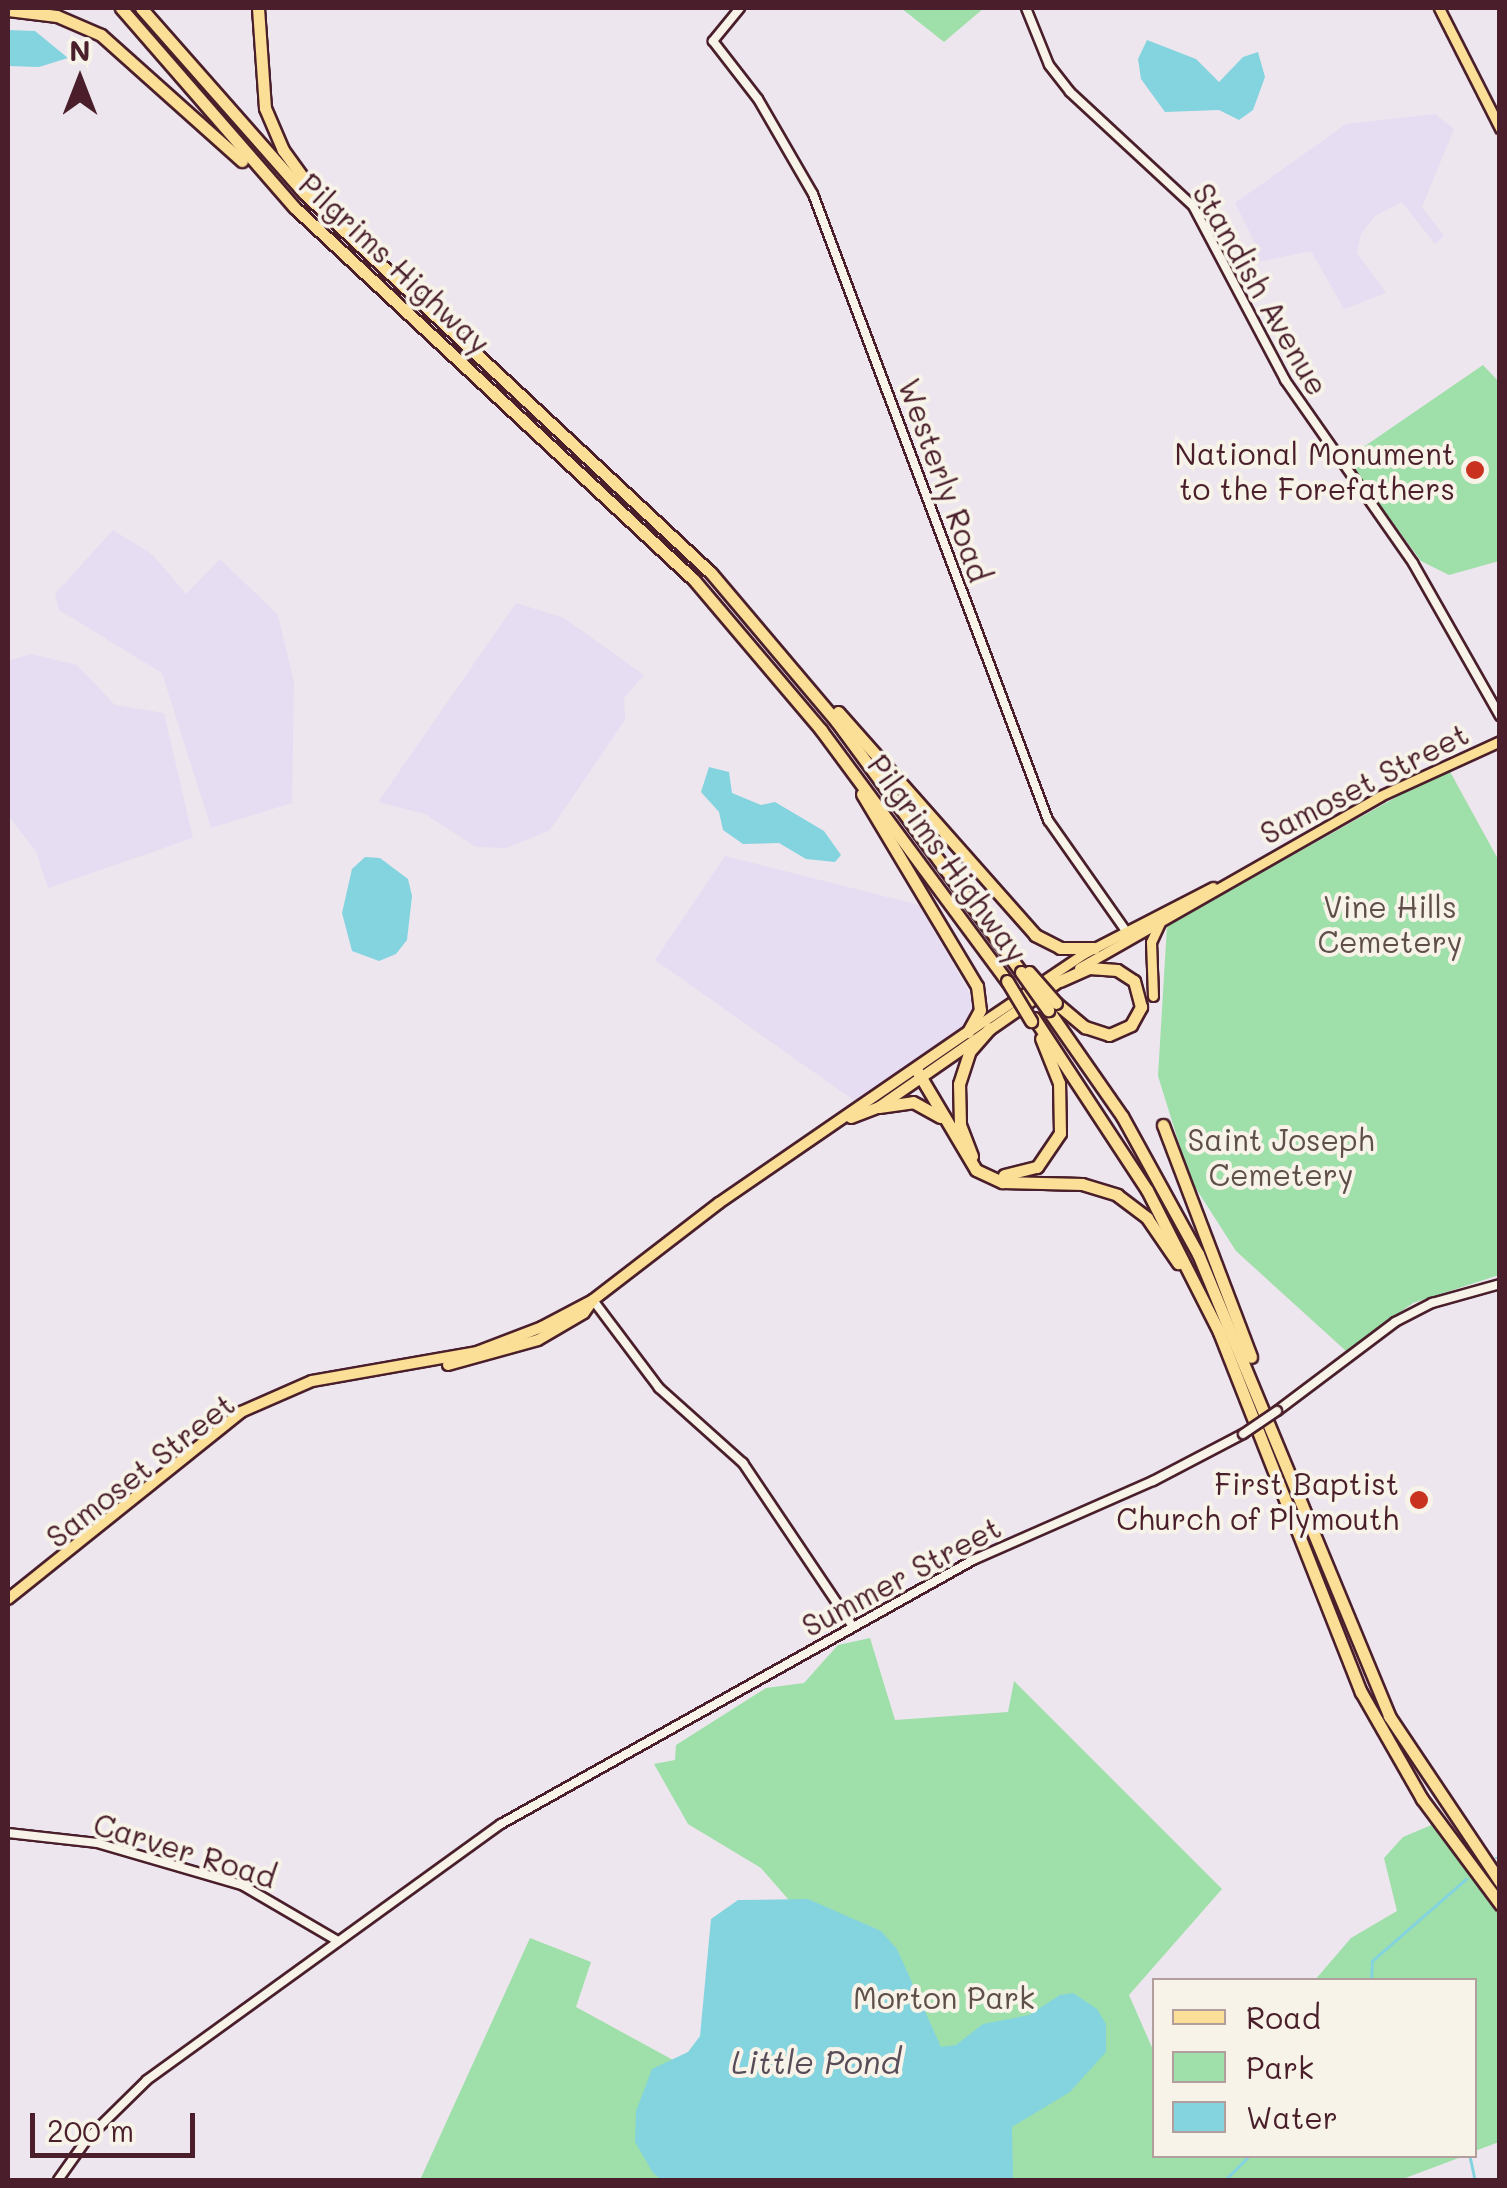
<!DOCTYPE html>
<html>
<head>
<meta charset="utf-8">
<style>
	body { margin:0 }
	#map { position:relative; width:1507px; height:2188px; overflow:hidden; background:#ede6ee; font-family:Mali,sans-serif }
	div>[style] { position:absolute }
	.built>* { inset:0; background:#e6ddf2 }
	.green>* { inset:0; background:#9fdfa9 }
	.water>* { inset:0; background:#84d4df }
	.stream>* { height:2.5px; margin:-1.25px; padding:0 1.25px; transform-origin:1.25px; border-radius:1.25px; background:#84d4df }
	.roads { filter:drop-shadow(2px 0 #4a1f2b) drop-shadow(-2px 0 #4a1f2b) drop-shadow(0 2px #4a1f2b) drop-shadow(0 -2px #4a1f2b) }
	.tertiary>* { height:8px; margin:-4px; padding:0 4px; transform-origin:4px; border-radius:4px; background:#f7f3e8 }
	.secondary>* { height:8px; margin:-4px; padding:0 4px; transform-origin:4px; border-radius:4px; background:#f7f3e8 }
	.primary>* { height:9px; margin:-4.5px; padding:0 4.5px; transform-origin:4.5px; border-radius:4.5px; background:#fbdf96 }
	.trunk>* { height:10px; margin:-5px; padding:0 5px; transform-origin:5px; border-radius:5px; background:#fbdf96 }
	.motorway>* { height:11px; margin:-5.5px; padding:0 5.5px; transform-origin:5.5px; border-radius:5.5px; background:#fbdf96 }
	.bridges { filter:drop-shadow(2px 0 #4a1f2b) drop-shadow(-2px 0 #4a1f2b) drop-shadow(0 2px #4a1f2b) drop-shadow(0 -2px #4a1f2b) }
	.secondary-bridge>* { height:8px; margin:-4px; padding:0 4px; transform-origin:4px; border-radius:4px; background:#f7f3e8 }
	.motorway-bridge>* { height:11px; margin:-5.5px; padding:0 5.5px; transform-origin:5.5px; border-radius:5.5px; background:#fbdf96 }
	.dots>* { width:28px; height:28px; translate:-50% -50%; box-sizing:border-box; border:5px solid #f7f3e8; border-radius:50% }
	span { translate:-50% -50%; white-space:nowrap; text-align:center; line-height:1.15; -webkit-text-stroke:8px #f7f3e8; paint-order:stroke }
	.street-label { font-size:30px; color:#4a1f2b }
	.poi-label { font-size:30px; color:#4a1f2b }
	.right { translate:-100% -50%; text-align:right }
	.park-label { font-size:30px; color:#5f4f4a }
	.water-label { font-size:32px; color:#584c58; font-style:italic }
	.frame { position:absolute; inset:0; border:10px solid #4a1f2b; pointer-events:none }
	.legend { position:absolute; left:1152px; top:1978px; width:325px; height:180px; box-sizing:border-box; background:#f7f3e8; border:2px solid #b29e9c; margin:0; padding:12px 18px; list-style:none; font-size:30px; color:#4a1f2b }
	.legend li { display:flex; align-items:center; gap:20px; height:50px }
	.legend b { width:50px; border:2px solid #b29e9c }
	.north { position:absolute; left:30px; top:30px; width:100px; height:100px; -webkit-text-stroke:8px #f7f3e8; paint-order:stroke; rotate:0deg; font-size:28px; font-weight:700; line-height:40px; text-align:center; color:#4a1f2b }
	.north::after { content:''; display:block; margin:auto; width:35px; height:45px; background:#4a1f2b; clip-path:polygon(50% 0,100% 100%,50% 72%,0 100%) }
	.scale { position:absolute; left:30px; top:2113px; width:165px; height:45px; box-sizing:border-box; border:5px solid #4a1f2b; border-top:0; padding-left:12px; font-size:30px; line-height:35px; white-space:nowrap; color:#4a1f2b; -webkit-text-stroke:8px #f7f3e8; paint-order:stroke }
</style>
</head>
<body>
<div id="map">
	<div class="built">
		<i style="clip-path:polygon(1435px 114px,1454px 129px,1422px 207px,1444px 236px,1435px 244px,1402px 202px,1375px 216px,1361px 234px,1357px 253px,1386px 293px,1344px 309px,1311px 251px,1234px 267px,1228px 256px,1257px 247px,1235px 203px,1346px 124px)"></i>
		<i style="clip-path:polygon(113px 530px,153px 555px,186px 594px,220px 559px,278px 615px,294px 682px,292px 803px,211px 828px,162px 673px,59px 610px,55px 594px)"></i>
		<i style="clip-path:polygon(516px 603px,564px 618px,644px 675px,624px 698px,625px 720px,550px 830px,507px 848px,476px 847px,425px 814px,378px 802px)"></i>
		<i style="clip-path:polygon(31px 654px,77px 665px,115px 705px,164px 713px,193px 838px,48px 888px,36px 852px,8px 815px,8px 661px)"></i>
		<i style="clip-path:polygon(725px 856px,919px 905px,977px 1006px,966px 1027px,859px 1104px,655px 960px)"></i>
	</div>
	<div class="green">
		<i style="clip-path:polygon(901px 8px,984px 8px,944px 42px)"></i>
		<i style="clip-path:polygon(1483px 365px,1499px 382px,1499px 561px,1449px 575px,1421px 561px,1346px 459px)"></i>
		<i style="clip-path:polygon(1448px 768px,1499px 861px,1499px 1275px,1413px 1303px,1346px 1351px,1236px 1251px,1190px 1179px,1158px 1076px,1167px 926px)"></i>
		<i style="clip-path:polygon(870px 1638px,895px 1720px,1008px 1712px,1014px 1681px,1222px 1889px,1129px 1995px,1154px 2052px,1154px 2156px,1464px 2156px,1400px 2180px,420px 2180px,530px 1938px,591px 1962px,576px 2007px,684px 2066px,788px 1899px,761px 1868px,688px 1824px,654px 1764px,675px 1760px,676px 1745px,766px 1688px,804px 1683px,838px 1645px)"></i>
		<i style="clip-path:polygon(1436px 1823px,1499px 1904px,1499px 2142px,1475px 2151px,1474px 1980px,1315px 1980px,1351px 1938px,1397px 1911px,1384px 1858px,1403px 1837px)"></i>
	</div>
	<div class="water">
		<i style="clip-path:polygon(8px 30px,35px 31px,68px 58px,39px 67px,8px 66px)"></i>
		<i style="clip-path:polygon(1147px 40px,1196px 59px,1219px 82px,1243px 57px,1258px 52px,1265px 77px,1253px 110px,1239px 120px,1219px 110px,1165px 112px,1141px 79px,1138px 59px)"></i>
		<i style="clip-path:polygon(709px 767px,729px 772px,732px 793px,761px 805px,775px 802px,824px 831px,841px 855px,835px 862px,806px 859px,779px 843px,743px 844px,723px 830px,719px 812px,701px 792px)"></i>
		<i style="clip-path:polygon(380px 858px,408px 879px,412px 896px,407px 940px,396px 954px,379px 961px,352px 951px,342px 913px,352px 869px,365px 857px)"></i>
		<i style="clip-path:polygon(808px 1899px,881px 1931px,897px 1949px,941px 2047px,956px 2045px,983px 2024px,1029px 2015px,1060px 1995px,1073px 1993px,1097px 2009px,1106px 2024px,1106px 2052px,1070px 2092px,1012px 2127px,1013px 2180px,662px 2180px,653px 2173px,635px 2142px,636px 2111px,652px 2069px,688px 2052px,700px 2036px,711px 1919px,738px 1900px)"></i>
	</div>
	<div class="stream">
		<i style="left:1496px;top:1858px;width:4px"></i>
		<i style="left:1371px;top:1980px;width:19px;rotate:-87deg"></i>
		<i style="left:1372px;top:1961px;width:125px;rotate:-41.1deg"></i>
		<i style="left:1470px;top:2156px;width:25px;rotate:78deg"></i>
		<i style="left:1225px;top:2180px;width:34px;rotate:-45deg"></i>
	</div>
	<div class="roads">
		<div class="tertiary">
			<i style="left:740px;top:8px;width:43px;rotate:129.3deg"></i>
			<i style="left:713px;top:41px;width:73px;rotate:52.2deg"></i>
			<i style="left:758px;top:99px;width:110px;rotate:59.9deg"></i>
			<i style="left:813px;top:194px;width:669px;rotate:69.42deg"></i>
			<i style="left:1048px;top:820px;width:139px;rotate:54.9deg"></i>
			<i style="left:1026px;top:8px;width:61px;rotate:68deg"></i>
			<i style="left:1049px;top:65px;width:34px;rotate:52deg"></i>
			<i style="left:1070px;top:92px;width:168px;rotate:42.8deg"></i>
			<i style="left:1193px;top:206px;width:197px;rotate:62.1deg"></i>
			<i style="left:1285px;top:380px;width:223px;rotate:55deg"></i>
			<i style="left:1413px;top:563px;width:176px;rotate:60.4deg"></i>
			<i style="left:8px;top:1833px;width:90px;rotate:6.4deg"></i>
			<i style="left:97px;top:1843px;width:151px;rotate:16.2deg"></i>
			<i style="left:242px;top:1885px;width:111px;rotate:30.3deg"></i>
		</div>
		<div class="secondary">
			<i style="left:593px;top:1300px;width:110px;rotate:53.1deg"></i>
			<i style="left:659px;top:1388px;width:113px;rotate:41.8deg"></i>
			<i style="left:743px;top:1463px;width:195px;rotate:56.1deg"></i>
			<i style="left:1277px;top:1411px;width:148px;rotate:-37deg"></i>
			<i style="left:1395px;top:1322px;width:42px;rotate:-27.2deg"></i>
			<i style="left:1432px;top:1303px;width:71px;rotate:-15.6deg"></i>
			<i style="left:58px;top:2180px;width:50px;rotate:-54.7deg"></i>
			<i style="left:87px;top:2139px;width:84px;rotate:-44.5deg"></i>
			<i style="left:147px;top:2080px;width:437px;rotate:-35.9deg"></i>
			<i style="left:501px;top:1824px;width:541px;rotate:-29.22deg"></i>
			<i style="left:973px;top:1560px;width:197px;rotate:-23.7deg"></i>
			<i style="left:1153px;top:1481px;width:102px;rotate:-27.6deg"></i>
		</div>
		<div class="primary">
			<i style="left:1439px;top:8px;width:135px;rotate:63.1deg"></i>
			<i style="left:1079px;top:968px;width:347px;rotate:-29.7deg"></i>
			<i style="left:1380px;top:796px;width:132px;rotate:-24.6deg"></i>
			<i style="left:1153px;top:996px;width:54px;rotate:-92.1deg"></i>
			<i style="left:1151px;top:942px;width:23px;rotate:-65deg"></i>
			<i style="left:969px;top:1031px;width:138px;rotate:-34deg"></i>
			<i style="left:1083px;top:954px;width:146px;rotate:-27.3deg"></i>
		</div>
		<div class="trunk">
			<i style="left:851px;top:1118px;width:30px;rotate:-21deg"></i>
			<i style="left:879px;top:1107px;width:221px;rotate:-34.8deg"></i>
			<i style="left:448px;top:1365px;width:93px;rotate:-15.5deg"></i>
			<i style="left:538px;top:1340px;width:53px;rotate:-30.4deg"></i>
			<i style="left:584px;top:1313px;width:16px;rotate:-55deg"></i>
			<i style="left:8px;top:1599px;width:299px;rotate:-38.7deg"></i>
			<i style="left:241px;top:1412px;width:77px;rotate:-23.6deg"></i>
			<i style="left:312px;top:1381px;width:168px;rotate:-10deg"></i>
			<i style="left:477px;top:1352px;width:70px;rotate:-21deg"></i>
			<i style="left:542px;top:1327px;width:58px;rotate:-27.9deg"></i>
			<i style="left:593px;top:1300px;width:159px;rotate:-37.6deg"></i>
			<i style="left:719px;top:1203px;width:302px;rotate:-34.5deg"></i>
		</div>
		<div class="motorway">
			<i style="left:121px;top:8px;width:264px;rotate:49deg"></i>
			<i style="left:294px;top:207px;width:547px;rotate:43deg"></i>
			<i style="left:694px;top:580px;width:197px;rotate:49.7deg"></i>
			<i style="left:821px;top:730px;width:312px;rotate:53.5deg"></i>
			<i style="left:141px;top:8px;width:247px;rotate:48.6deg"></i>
			<i style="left:304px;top:193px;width:557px;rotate:43.04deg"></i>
			<i style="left:711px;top:573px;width:194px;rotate:49.8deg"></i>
			<i style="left:836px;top:721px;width:312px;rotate:53.6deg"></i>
			<i style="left:258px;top:8px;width:100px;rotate:86deg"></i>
			<i style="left:265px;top:108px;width:46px;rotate:66.8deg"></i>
			<i style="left:283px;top:150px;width:54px;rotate:54deg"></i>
			<i style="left:8px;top:10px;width:49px;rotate:7deg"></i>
			<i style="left:57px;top:16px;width:48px;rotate:23.4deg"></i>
			<i style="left:101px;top:35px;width:189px;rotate:41.8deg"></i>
			<i style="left:838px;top:712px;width:298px;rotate:48.5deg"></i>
			<i style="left:1035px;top:935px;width:28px;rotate:27deg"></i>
			<i style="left:1060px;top:948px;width:34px"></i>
			<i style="left:862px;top:794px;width:224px;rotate:59.1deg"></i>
			<i style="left:977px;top:986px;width:24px;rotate:83deg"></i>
			<i style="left:980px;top:1010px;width:25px;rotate:119deg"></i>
			<i style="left:1056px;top:1003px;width:38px;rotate:40deg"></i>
			<i style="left:1085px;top:1027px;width:25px;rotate:18deg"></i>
			<i style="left:1109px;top:1035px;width:24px;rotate:-24deg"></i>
			<i style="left:1131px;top:1025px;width:21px;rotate:-61deg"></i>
			<i style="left:1141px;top:1007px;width:27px;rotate:-105deg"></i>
			<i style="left:1134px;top:981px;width:20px;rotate:-147deg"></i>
			<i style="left:1117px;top:970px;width:28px;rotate:-176deg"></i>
			<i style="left:1089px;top:968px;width:32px;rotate:156deg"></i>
			<i style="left:1048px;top:1010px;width:129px;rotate:55.1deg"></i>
			<i style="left:1122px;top:1116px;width:158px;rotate:61.2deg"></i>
			<i style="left:1198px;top:1254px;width:500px;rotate:67.5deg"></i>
			<i style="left:1389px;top:1716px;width:200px;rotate:56.2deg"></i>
			<i style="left:1034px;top:1018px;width:206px;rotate:56.7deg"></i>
			<i style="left:1147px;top:1190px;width:159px;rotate:63.1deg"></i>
			<i style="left:1219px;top:1332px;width:387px;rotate:68.5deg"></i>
			<i style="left:1361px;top:1692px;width:123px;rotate:60.3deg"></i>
			<i style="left:1422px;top:1799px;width:131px;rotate:53.4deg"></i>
			<i style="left:916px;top:1069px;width:117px;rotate:59.3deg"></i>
			<i style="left:976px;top:1170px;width:29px;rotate:25deg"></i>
			<i style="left:1002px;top:1182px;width:80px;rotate:1.4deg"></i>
			<i style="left:1082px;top:1184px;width:37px;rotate:17deg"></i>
			<i style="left:1117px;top:1195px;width:38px;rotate:37deg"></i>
			<i style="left:1147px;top:1218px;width:55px;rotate:55.4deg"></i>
			<i style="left:879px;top:1107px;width:34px;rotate:-8deg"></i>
			<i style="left:913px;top:1102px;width:31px;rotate:29deg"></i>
			<i style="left:1163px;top:1125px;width:248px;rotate:69.2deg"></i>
			<i style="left:972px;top:1156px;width:34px;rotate:-111deg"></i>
			<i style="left:960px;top:1124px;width:40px;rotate:-91.4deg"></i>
			<i style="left:959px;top:1084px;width:35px;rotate:-72deg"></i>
			<i style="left:970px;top:1051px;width:30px;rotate:-49deg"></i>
			<i style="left:1004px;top:1175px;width:34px;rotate:-14deg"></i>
			<i style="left:1037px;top:1167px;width:41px;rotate:-55.9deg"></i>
			<i style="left:1060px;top:1133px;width:50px;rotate:-91.1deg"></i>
			<i style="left:1059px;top:1083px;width:48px;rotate:-111.8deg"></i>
		</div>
	</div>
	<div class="bridges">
		<div class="secondary-bridge">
			<i style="left:1243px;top:1434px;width:41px;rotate:-34.1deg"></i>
		</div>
		<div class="motorway-bridge">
			<i style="left:1021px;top:972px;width:47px;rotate:54.6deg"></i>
			<i style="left:1029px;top:972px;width:41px;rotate:48.9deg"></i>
			<i style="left:1007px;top:981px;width:47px;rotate:59deg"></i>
		</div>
	</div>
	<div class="dots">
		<i style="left:1475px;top:470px;background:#c8321e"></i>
		<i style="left:1419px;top:1500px;background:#c8321e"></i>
	</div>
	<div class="street-label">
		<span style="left:395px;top:263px;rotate:43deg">Pilgrims Highway</span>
		<span style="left:1261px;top:289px;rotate:60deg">Standish Avenue</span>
		<span style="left:945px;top:480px;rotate:70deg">Westerly Road</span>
		<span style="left:1364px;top:783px;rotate:-27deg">Samoset Street</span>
		<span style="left:948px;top:858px;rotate:54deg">Pilgrims Highway</span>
		<span style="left:140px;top:1470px;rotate:-38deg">Samoset Street</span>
		<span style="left:901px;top:1576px;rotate:-28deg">Summer Street</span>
		<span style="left:185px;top:1850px;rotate:17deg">Carver Road</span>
	</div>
	<div class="poi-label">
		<span class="right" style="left:1455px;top:470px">National Monument<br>to the Forefathers</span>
		<span class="right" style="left:1399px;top:1500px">First Baptist<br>Church of Plymouth</span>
	</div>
	<div class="park-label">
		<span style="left:1390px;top:923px">Vine Hills<br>Cemetery</span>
		<span style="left:1281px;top:1156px">Saint Joseph<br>Cemetery</span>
		<span style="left:944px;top:1997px">Morton Park</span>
	</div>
	<div class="water-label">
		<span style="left:816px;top:2061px">Little Pond</span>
	</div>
	<div class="frame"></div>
	<ul class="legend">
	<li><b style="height:12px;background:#fbdf96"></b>Road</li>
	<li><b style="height:28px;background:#9fdfa9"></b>Park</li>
	<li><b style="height:28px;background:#84d4df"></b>Water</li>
	</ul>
	<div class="north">N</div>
	<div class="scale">200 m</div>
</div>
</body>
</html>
